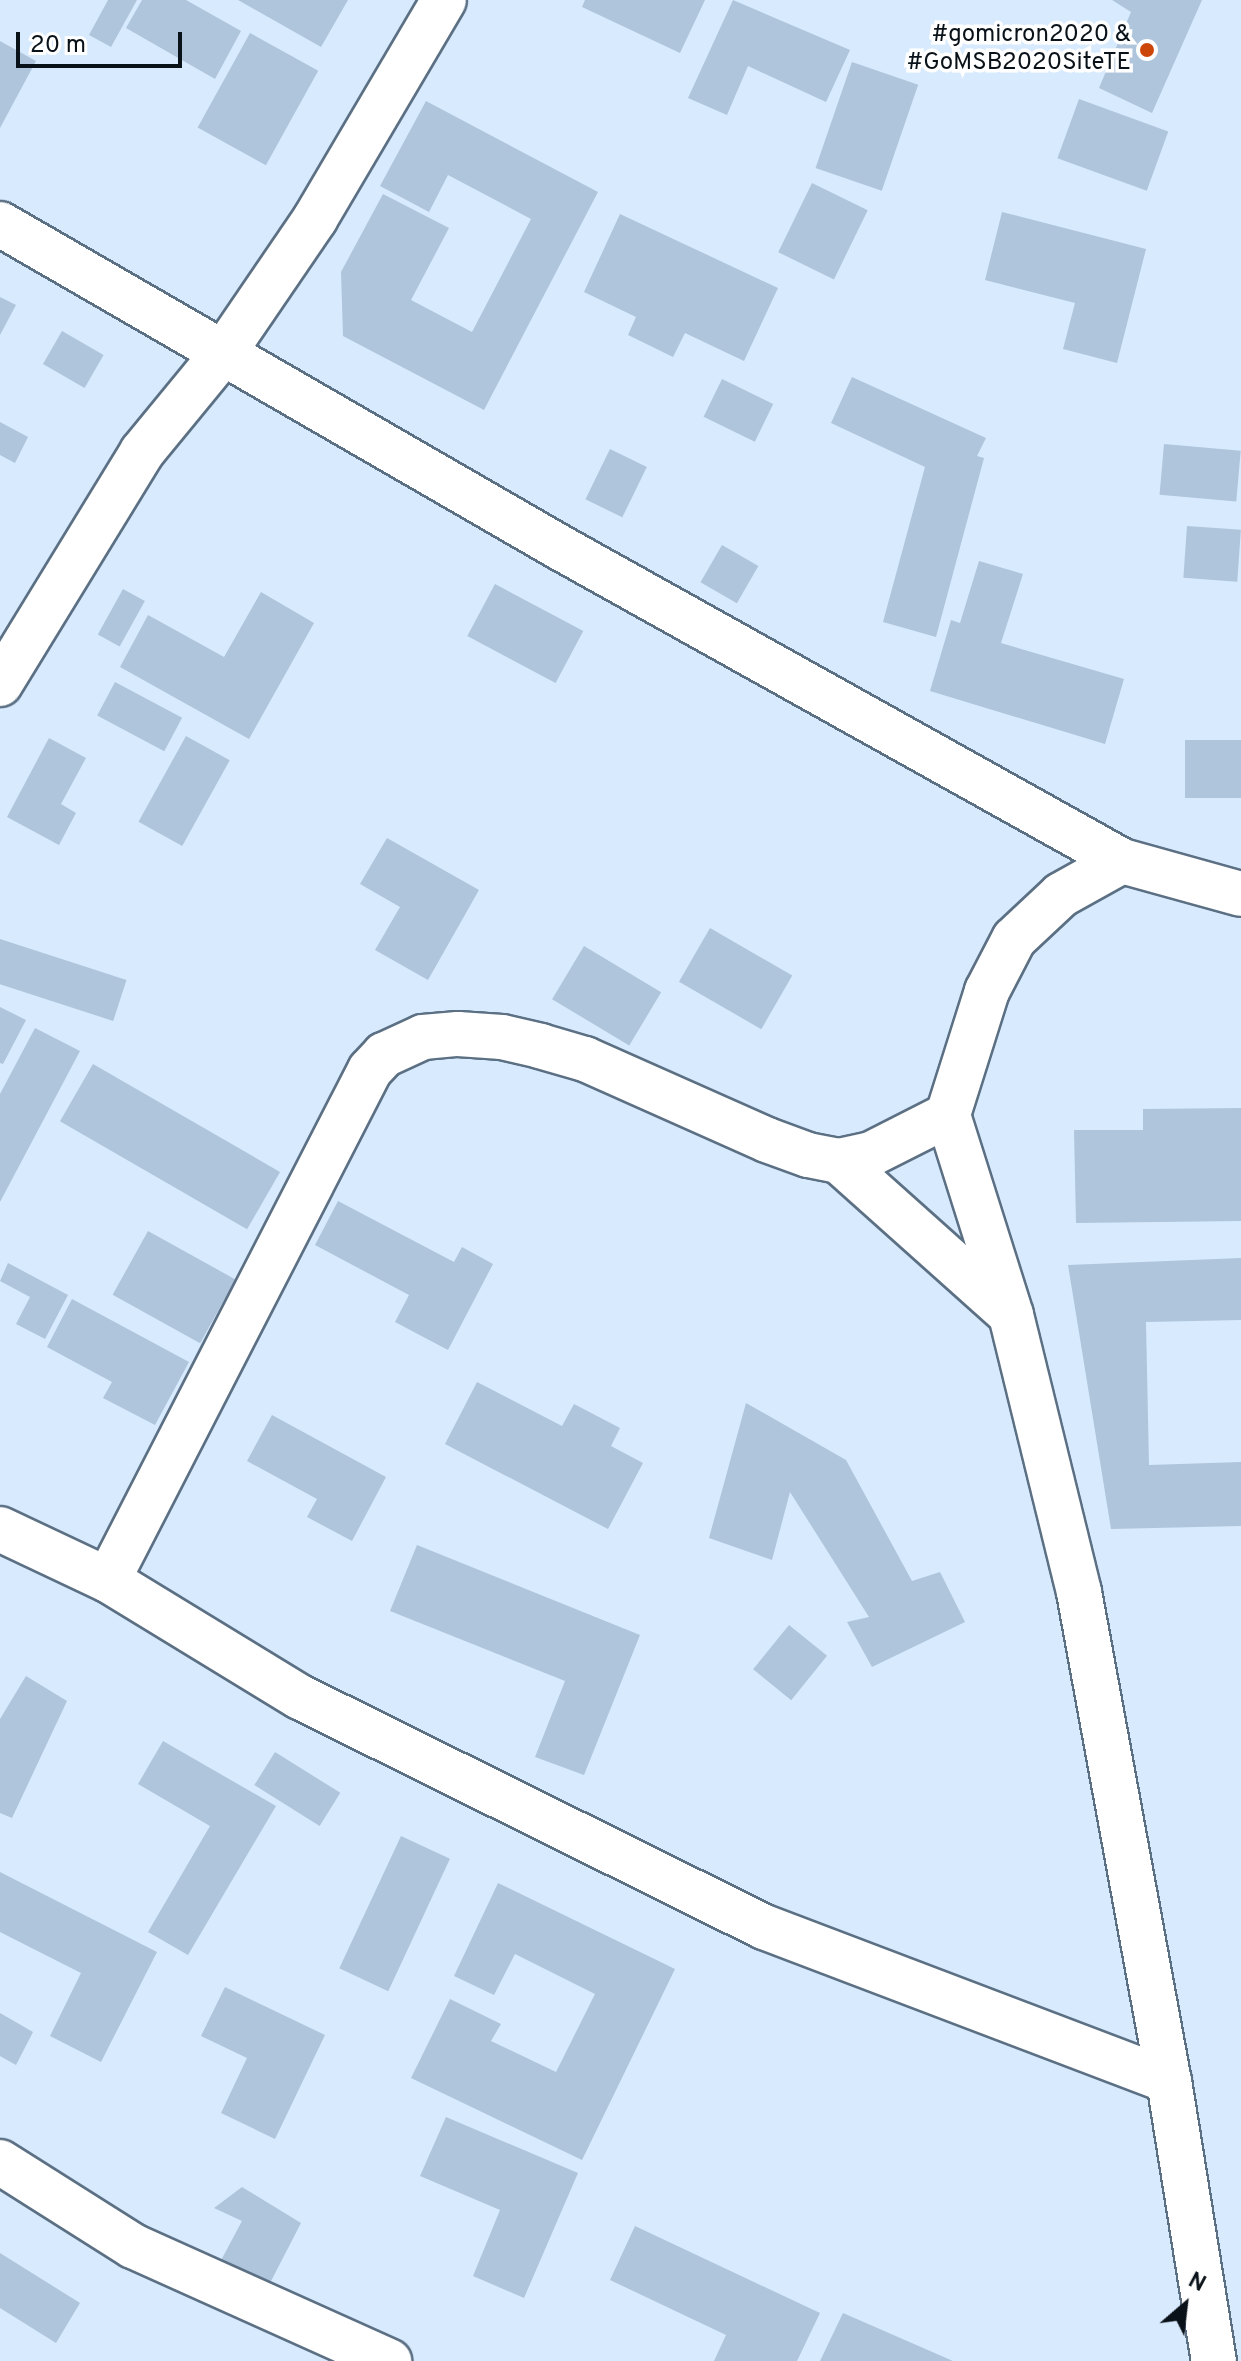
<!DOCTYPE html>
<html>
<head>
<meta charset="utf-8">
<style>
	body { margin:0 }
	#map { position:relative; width:1241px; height:2361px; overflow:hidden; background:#d8eafd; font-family:Overpass,sans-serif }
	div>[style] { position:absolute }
	.building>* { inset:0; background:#afc5db; transform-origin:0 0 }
	.roads { filter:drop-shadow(2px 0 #5c7084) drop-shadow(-2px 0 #5c7084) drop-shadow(0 2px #5c7084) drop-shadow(0 -2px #5c7084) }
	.street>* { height:44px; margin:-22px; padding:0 22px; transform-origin:22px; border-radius:22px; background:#fff }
	.dots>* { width:22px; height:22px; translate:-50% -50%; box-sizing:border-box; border:4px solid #fff; border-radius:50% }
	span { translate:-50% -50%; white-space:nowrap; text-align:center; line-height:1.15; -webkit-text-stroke:7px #fff; paint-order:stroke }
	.poi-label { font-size:24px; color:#0a1219 }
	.right { translate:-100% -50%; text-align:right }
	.north { position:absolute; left:1145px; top:2265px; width:80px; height:80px; -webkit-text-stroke:6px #fff; paint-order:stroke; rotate:28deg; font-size:22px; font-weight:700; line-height:32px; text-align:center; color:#0a1219 }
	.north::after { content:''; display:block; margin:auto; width:28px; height:36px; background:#0a1219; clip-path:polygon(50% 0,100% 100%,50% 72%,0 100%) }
	.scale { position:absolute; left:16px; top:32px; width:166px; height:36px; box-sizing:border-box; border:4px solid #0a1219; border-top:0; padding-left:10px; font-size:24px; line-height:28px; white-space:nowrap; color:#0a1219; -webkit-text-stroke:6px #fff; paint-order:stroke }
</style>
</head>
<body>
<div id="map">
	<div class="building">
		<i style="clip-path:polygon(108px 0,137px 0,111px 47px,89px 35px)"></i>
		<i style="clip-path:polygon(142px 0,186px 0,241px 31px,215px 79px,126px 28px)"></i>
		<i style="clip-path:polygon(238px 0,348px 0,321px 47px)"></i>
		<i style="clip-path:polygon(585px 0,705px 0,680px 53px,582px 7px)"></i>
		<i style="clip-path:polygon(733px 0,850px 50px,826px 102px,748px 66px,727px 115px,688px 98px)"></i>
		<i style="clip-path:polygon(1112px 0,1202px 0,1152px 113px,1099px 88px,1131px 12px)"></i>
		<i style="left:250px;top:33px;width:78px;height:108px;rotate:29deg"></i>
		<i style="clip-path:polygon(0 41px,36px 61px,0 128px)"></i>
		<i style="left:852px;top:62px;width:70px;height:112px;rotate:19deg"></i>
		<i style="left:1079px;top:99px;width:95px;height:63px;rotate:20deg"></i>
		<i style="clip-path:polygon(426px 101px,598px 192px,484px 410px,343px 336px,341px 272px,383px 194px,449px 228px,411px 300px,472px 332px,531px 219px,448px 175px,429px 212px,380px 186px)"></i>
		<i style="left:812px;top:183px;width:62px;height:77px;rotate:26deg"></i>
		<i style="clip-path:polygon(1002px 212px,1146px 249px,1117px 363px,1063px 349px,1075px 303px,985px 280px)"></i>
		<i style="clip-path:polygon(620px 214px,778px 288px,744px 361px,685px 333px,673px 357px,628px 335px,636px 317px,584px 292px)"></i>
		<i style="clip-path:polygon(0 297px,16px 305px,0 335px)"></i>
		<i style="left:62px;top:331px;width:48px;height:38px;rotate:30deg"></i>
		<i style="clip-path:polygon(852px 377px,986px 438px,977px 456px,984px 458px,936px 637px,883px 622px,925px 467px,831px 423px)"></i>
		<i style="left:722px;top:379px;width:57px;height:42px;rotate:26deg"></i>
		<i style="clip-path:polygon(0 422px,28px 437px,15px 463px,0 455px)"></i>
		<i style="left:1164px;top:444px;width:77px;height:51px;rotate:5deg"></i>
		<i style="left:610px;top:449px;width:41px;height:56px;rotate:26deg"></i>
		<i style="left:1187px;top:526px;width:54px;height:52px;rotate:4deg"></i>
		<i style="left:722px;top:545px;width:42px;height:43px;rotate:30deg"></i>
		<i style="clip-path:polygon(979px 561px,1023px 574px,1001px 643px,1124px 679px,1105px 744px,930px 691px,951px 620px,960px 623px)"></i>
		<i style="left:495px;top:584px;width:100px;height:59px;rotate:28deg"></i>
		<i style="left:123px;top:589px;width:25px;height:52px;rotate:29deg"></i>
		<i style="clip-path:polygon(261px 592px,314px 623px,249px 739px,120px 667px,148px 615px,224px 657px)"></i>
		<i style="left:115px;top:682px;width:76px;height:38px;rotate:28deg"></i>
		<i style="left:186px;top:736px;width:50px;height:98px;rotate:29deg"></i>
		<i style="clip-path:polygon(49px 738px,86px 758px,61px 804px,76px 813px,59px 845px,7px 817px)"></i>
		<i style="left:1185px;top:740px;width:56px;height:58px"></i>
		<i style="clip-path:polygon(387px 838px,479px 890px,428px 980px,375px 950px,400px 907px,360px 884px)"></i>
		<i style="left:710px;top:928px;width:95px;height:62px;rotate:30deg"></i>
		<i style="left:0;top:939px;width:133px;height:43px;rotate:18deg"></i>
		<i style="left:584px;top:946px;width:90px;height:62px;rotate:31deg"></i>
		<i style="clip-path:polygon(0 1007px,26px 1020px,3px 1064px,0 1063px)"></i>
		<i style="clip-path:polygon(35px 1028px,80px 1051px,0 1202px,0 1094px)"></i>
		<i style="left:93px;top:1064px;width:216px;height:66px;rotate:30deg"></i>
		<i style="clip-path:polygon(1241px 1108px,1241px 1221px,1076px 1223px,1074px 1130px,1143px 1130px,1143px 1109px)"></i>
		<i style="clip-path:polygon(338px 1201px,454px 1262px,462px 1247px,493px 1264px,448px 1350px,395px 1322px,409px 1295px,315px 1245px)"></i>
		<i style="left:148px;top:1231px;width:100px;height:73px;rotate:29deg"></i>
		<i style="clip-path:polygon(1241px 1258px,1241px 1320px,1146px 1322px,1149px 1465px,1241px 1462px,1241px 1526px,1111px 1529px,1068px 1265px)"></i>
		<i style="clip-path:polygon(8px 1263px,68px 1295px,45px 1339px,16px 1324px,30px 1297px,0 1281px)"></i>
		<i style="clip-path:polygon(72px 1299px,189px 1362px,155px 1425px,103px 1398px,112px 1382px,47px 1347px)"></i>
		<i style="clip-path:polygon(477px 1382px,562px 1426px,574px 1404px,620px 1428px,611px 1446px,643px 1463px,608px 1529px,445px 1444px)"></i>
		<i style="clip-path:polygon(746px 1403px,846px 1460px,912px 1581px,940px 1572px,965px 1622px,872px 1667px,847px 1622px,869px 1617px,790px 1492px,772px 1560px,709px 1538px)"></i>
		<i style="clip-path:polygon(272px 1415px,386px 1477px,352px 1541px,307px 1517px,317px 1499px,247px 1461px)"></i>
		<i style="clip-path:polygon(417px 1545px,640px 1635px,584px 1775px,535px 1757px,565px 1681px,390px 1611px)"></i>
		<i style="left:789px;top:1625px;width:49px;height:57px;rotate:39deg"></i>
		<i style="clip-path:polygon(26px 1676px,67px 1701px,12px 1818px,0 1813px,0 1719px)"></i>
		<i style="clip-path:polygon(163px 1741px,276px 1806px,188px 1955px,148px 1932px,210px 1826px,138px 1784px)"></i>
		<i style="left:275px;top:1752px;width:77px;height:39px;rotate:32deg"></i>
		<i style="left:401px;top:1836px;width:54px;height:146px;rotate:25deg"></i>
		<i style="clip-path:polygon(0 1872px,157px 1952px,101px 2062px,50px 2036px,81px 1973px,0 1932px)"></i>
		<i style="clip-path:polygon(498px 1883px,675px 1969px,582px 2160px,411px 2078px,450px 1999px,501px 2024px,491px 2041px,556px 2072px,595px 1994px,515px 1954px,494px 1995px,454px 1976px)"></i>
		<i style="clip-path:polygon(225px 1987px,325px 2035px,275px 2139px,221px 2113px,247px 2058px,201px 2036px)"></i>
		<i style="clip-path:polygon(0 2013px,33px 2032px,16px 2065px,0 2056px)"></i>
		<i style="clip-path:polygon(446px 2117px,578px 2173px,524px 2298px,473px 2276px,500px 2210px,420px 2176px)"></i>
		<i style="clip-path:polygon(242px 2187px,301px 2223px,269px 2285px,218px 2266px,242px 2221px,214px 2208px)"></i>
		<i style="clip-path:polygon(635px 2226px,820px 2313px,797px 2361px,714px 2361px,726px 2335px,610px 2280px)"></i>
		<i style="clip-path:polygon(0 2253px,80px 2303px,56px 2343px,0 2308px)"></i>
		<i style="clip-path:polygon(843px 2313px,953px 2361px,820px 2361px)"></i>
	</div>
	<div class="roads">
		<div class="street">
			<i style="left:0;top:224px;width:646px;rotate:30.02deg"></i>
			<i style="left:559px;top:547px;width:645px;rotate:29.15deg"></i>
			<i style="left:1122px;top:861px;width:123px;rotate:15.5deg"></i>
			<i style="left:0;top:684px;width:272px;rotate:-58.5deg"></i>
			<i style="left:142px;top:452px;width:131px;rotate:-50.6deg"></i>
			<i style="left:225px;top:351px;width:160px;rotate:-55.7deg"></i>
			<i style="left:315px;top:219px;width:254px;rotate:-59.5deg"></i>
			<i style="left:1122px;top:861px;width:70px;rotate:150.9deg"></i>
			<i style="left:1061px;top:895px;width:64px;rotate:136.9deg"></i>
			<i style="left:1014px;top:939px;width:59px;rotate:117.4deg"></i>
			<i style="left:987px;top:991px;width:130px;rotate:107.5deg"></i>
			<i style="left:948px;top:1115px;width:210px;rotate:72.5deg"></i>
			<i style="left:1011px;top:1315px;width:285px;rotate:76.2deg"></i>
			<i style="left:1079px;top:1592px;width:497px;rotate:79.6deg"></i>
			<i style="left:1169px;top:2081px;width:284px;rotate:80.9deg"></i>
			<i style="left:839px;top:1161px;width:229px;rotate:41.8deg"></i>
			<i style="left:0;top:1529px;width:119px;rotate:25.3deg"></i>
			<i style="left:108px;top:1580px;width:225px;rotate:31.4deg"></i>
			<i style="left:300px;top:1697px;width:518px;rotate:26.37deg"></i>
			<i style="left:764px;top:1927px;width:433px;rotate:20.8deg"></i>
			<i style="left:108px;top:1580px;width:573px;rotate:-62.81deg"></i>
			<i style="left:370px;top:1070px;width:21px;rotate:-47deg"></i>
			<i style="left:384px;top:1055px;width:43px;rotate:-24.8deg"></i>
			<i style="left:423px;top:1037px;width:35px;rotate:-5deg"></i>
			<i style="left:458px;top:1034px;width:44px;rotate:3.9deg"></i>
			<i style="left:502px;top:1037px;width:39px;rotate:13deg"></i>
			<i style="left:540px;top:1046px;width:47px;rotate:16.1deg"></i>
			<i style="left:585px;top:1059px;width:199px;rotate:24deg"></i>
			<i style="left:767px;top:1140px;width:44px;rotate:20.1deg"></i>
			<i style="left:808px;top:1155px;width:32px;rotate:11deg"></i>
			<i style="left:839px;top:1161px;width:33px;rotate:-12deg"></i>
			<i style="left:871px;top:1154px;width:86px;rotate:-26.9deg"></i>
			<i style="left:0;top:2162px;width:157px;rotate:32.3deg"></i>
			<i style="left:133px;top:2246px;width:281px;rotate:24.2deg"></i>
		</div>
	</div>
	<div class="dots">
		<i style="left:1147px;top:50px;background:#cc460a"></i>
	</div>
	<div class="poi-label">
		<span class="right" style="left:1131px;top:50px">#gomicron2020 &amp;<br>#GoMSB2020SiteTE</span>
	</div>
	<div class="north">N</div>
	<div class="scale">20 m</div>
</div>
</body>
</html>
